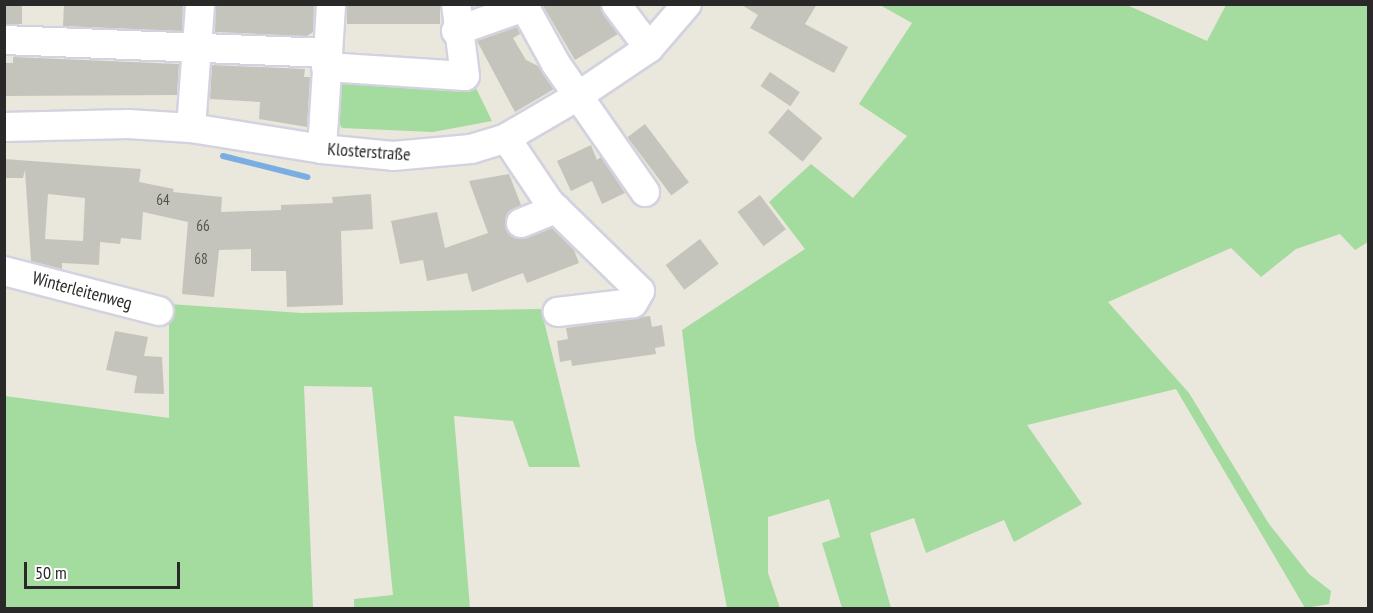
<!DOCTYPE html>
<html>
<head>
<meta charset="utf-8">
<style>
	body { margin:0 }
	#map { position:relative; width:1373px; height:613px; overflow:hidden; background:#eae7dc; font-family:"PT Sans Narrow",sans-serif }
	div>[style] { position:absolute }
	.green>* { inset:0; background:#a4db9e }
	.stream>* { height:6px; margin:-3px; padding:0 3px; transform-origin:3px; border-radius:3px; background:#7aade2 }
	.building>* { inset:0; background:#c5c4bc; transform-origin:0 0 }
	.roads { filter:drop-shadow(2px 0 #d3d2e0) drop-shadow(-2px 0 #d3d2e0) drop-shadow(0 2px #d3d2e0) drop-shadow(0 -2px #d3d2e0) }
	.minor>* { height:28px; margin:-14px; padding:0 14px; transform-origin:14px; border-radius:14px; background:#fff }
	span { translate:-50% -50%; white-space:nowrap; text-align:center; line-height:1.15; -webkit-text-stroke:4.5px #fff; paint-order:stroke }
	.number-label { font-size:15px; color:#50504e }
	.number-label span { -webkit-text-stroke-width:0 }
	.street-label { font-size:18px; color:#292929 }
	.frame { position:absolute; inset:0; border:6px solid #292929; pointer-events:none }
	.scale { position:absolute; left:24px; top:562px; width:156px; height:27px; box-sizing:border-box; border:3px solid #292929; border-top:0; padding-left:8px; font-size:18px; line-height:21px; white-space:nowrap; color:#292929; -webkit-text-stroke:4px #fff; paint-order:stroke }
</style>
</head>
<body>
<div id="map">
	<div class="green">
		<i style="clip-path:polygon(880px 5px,1127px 5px,1207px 41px,1226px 5px,1368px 5px,1368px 242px,1355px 250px,1340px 234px,1296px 249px,1261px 277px,1231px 248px,1108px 302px,1189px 393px,1269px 524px,1309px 574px,1331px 591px,1329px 604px,1305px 608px,1176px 389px,1027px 425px,1082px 504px,1014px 542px,1004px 520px,926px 553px,914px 518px,870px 533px,891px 608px,842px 608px,822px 543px,840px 537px,829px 499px,768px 517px,768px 573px,780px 608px,727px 608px,695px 439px,682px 330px,805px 249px,769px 202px,811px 164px,853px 198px,907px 136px,859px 104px,912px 23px)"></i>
		<i style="clip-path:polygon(333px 73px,473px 82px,492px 121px,433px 132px,342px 128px,333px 113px)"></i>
		<i style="clip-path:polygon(169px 304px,301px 313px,541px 309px,580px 467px,529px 467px,513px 421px,454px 416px,470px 608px,354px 608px,354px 599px,393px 595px,372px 387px,304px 386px,313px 608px,5px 608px,5px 396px,169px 418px)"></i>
	</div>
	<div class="stream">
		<i style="left:223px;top:156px;width:87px;rotate:14deg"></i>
	</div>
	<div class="building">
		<i style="left:4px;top:4px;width:18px;height:20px"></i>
		<i style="clip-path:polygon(64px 4px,183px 4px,182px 31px,63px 26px)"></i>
		<i style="clip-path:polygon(216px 4px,314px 4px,313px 32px,307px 36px,215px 32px)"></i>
		<i style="left:347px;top:4px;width:93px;height:20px"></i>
		<i style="clip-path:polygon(542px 4px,600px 4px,618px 34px,575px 60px)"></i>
		<i style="clip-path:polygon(740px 4px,817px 4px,805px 24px,848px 47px,834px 73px,750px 28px,758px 15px)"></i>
		<i style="clip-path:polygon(517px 27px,520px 34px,513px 38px,526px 60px,538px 66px,554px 89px,515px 112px,477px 41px)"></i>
		<i style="clip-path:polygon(13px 57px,179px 64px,177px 95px,4px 96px,4px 63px,13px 63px)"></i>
		<i style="clip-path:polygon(212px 65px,305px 69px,304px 77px,310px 77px,307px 127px,259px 119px,260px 102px,210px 99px)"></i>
		<i style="left:770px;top:72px;width:36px;height:17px;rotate:34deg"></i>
		<i style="left:788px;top:109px;width:45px;height:31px;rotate:40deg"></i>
		<i style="left:645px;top:124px;width:73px;height:22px;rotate:53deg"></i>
		<i style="clip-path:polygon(591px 145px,597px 160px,601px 157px,625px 193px,602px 204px,592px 181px,571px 191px,557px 161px)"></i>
		<i style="clip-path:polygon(evenodd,4px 159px,141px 169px,139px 182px,174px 189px,173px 192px,222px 197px,221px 212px,281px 210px,281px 205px,333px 203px,332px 197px,371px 194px,373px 229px,341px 231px,343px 305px,287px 307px,286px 271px,251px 271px,251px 249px,219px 250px,214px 297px,182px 294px,188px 222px,143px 212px,141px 240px,121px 238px,120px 244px,100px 242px,99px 265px,62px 263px,62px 269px,31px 261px,25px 170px,23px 178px,4px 178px,4px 159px,48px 194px,85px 198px,83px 241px,45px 239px,48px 194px)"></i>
		<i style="clip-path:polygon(509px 174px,521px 205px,508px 212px,505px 220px,510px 236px,527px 238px,552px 228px,574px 250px,579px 263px,527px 283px,523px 273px,472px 292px,467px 273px,427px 281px,423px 260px,400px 264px,391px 221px,437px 212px,445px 248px,488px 233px,469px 181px)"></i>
		<i style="left:760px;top:195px;width:43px;height:28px;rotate:53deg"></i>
		<i style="left:700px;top:239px;width:31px;height:43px;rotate:53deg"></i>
		<i style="clip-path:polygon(650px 316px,652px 327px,662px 325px,665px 346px,655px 348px,656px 354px,572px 366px,571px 360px,560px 362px,557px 341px,568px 339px,566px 328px)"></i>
		<i style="clip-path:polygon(115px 331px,148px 337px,144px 356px,162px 357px,164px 394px,134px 393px,137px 376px,106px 370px)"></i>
	</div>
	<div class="roads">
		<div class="minor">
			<i style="left:523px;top:4px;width:68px;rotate:61.2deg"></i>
			<i style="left:556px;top:64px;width:156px;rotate:55.2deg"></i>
			<i style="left:616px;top:4px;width:55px;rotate:53.1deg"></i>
			<i style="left:456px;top:31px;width:72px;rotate:-19.4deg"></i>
			<i style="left:4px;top:40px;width:323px;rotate:2.3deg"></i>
			<i style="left:326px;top:67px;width:139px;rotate:3.7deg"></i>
			<i style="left:465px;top:76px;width:73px;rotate:-97.1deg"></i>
			<i style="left:4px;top:127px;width:124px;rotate:-1.4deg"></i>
			<i style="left:128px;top:124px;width:63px;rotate:3.6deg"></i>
			<i style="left:191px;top:128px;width:133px;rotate:9.1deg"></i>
			<i style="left:322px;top:149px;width:71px;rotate:5.6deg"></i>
			<i style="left:393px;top:156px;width:78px;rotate:-5.1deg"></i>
			<i style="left:471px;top:149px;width:37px;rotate:-17deg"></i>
			<i style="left:506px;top:138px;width:83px;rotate:-30.3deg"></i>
			<i style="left:578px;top:96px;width:86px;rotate:-34.1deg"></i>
			<i style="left:649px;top:48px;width:58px;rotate:-49.2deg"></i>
			<i style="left:191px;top:128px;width:124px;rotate:-85.8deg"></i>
			<i style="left:506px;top:138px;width:77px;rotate:56.1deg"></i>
			<i style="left:549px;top:202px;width:127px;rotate:44.4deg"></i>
			<i style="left:640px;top:291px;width:14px;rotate:120deg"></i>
			<i style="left:633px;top:303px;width:76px;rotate:173.2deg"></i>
			<i style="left:322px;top:149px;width:145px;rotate:-86.4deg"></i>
			<i style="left:521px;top:223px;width:38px;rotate:-22deg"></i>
			<i style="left:4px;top:271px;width:160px;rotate:14.5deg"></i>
		</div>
	</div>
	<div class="number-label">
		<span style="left:163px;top:200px">64</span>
		<span style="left:203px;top:226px">66</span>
		<span style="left:201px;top:259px">68</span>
	</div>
	<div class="street-label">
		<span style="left:369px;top:152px;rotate:4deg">Klosterstraße</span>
		<span style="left:82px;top:291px;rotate:15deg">Winterleitenweg</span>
	</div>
	<div class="frame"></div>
	<div class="scale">50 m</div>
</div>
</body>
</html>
